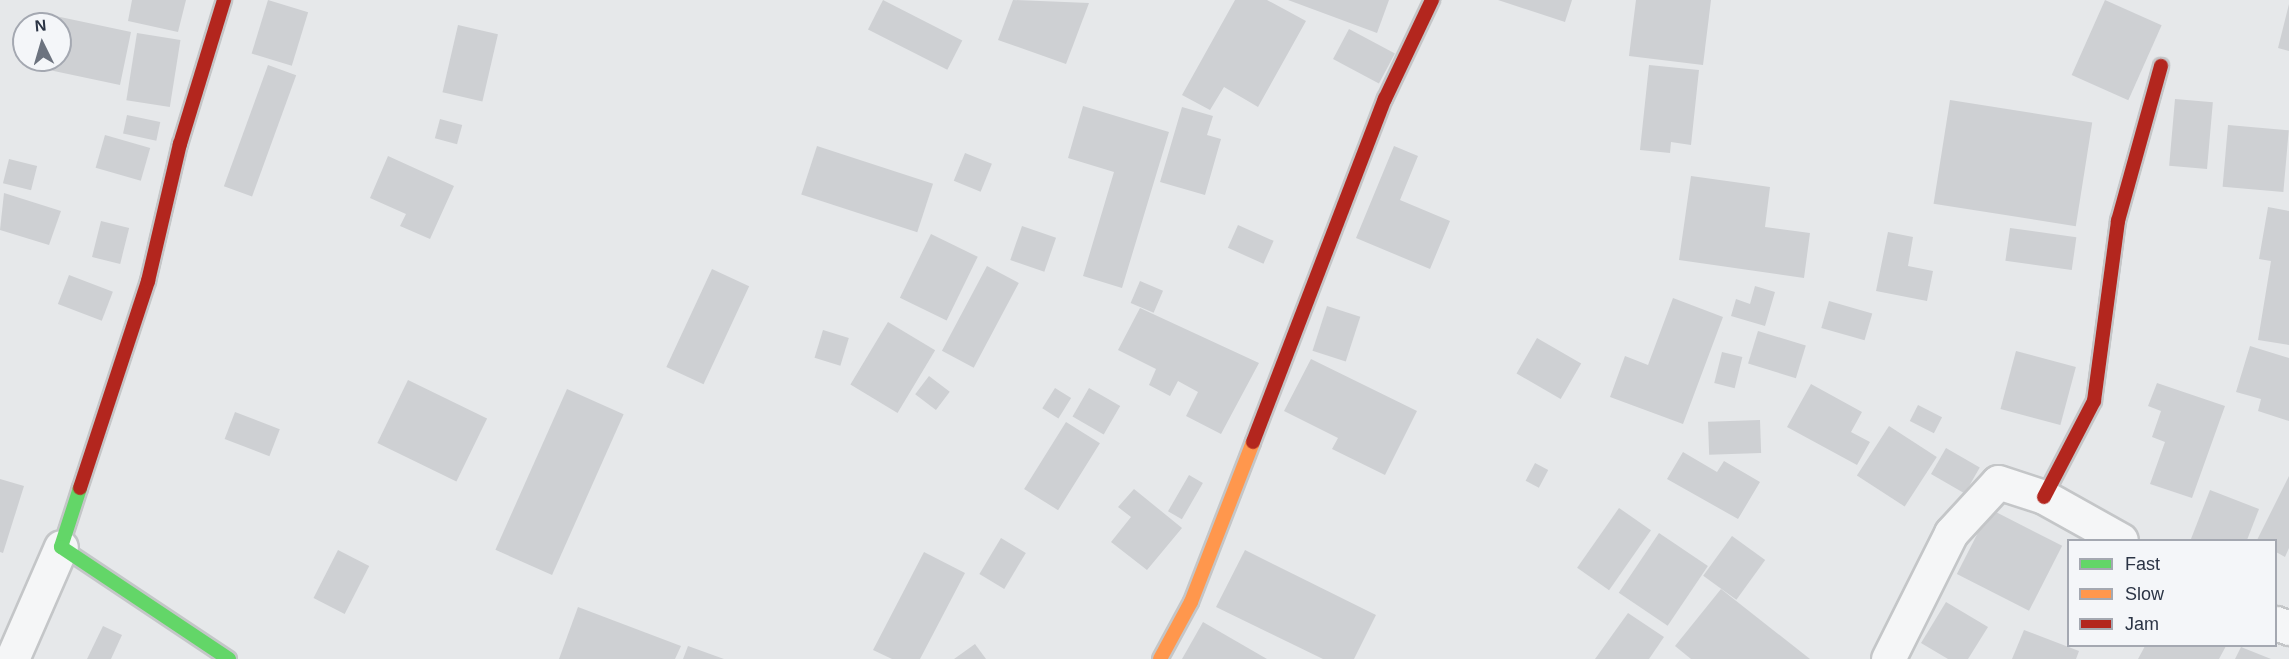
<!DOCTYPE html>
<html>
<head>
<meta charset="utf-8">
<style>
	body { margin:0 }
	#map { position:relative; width:2289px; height:659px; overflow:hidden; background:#e6e8ea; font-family:Arial,sans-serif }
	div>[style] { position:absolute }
	.building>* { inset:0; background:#ced0d3; transform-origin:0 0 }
	.roads { filter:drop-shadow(2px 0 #c4c6c8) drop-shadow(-2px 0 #c4c6c8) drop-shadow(0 2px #c4c6c8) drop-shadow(0 -2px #c4c6c8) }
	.street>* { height:33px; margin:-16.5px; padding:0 16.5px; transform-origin:16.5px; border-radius:16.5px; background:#f5f6f7 }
	.fast>* { height:14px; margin:-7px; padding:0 7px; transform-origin:7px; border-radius:7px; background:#63d668 }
	.slow>* { height:14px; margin:-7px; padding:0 7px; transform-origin:7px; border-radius:7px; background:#ff974d }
	.jam>* { height:14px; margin:-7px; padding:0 7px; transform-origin:7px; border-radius:7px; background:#b3261e }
	span { translate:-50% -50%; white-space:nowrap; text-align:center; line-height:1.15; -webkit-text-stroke:4.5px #f4f6f9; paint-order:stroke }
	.legend { position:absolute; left:2067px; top:539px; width:210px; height:108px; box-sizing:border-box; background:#f4f6f9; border:2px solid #a4a8b1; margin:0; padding:8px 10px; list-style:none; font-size:18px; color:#2b3445 }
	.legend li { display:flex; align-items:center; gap:12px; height:30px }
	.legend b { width:30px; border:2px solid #a4a8b1 }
	.north { position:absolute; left:12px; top:12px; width:60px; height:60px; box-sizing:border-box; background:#f4f6f9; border:2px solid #a4a8b1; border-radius:50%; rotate:355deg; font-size:16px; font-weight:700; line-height:24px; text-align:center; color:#2b3445 }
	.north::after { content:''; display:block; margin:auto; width:21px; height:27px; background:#6c737f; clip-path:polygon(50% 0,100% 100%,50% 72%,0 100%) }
</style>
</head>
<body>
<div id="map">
	<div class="building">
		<i style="clip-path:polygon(132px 0,186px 0,178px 32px,128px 21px)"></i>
		<i style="left:268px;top:0;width:42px;height:56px;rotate:17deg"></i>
		<i style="left:883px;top:0;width:89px;height:33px;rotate:27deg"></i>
		<i style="clip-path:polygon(1013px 0,1089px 3px,1066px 64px,998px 40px)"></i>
		<i style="clip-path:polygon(1235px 0,1267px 0,1306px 21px,1258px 107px,1224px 87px,1210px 110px,1182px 95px)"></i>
		<i style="clip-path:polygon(1288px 0,1389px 0,1377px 33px)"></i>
		<i style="clip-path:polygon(1498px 0,1572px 0,1565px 22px)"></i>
		<i style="clip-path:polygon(1636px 0,1711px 0,1703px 65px,1629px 56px)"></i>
		<i style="left:2105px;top:0;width:62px;height:82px;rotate:24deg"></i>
		<i style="clip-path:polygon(2289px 4px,2289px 51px,2278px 48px)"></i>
		<i style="clip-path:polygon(46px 14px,131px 32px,120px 85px,35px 67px,37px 60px,60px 60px,60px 24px,44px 24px)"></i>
		<i style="left:458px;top:25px;width:41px;height:69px;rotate:13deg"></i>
		<i style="left:1349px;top:29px;width:52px;height:34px;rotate:28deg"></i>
		<i style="left:137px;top:33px;width:44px;height:68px;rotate:9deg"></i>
		<i style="left:268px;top:65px;width:30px;height:129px;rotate:20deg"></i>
		<i style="clip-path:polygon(1649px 65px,1699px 70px,1691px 145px,1671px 142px,1670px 153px,1640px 150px)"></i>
		<i style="left:2175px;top:99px;width:38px;height:67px;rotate:5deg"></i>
		<i style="left:1950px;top:100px;width:144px;height:105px;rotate:9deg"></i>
		<i style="clip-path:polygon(1083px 106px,1169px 132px,1122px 288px,1083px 276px,1114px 172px,1068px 158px)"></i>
		<i style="clip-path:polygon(1182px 107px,1213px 116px,1207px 135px,1221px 139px,1205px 195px,1160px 182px)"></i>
		<i style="left:127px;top:115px;width:34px;height:19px;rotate:12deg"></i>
		<i style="left:440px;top:119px;width:23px;height:20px;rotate:15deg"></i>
		<i style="left:2228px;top:125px;width:61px;height:62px;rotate:5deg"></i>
		<i style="left:105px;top:135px;width:47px;height:34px;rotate:16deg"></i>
		<i style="left:817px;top:146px;width:122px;height:51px;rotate:18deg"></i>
		<i style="clip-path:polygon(1394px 146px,1418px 156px,1400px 200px,1450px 221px,1430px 269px,1356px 238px)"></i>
		<i style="left:965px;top:153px;width:29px;height:30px;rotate:22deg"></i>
		<i style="clip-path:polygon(388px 156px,454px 186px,430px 239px,400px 226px,406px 214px,370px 198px)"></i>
		<i style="left:9px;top:159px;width:29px;height:25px;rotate:14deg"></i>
		<i style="clip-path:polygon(1691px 176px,1770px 187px,1765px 227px,1810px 233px,1804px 278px,1679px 260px)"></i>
		<i style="clip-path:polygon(4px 193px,61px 211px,49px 245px,0 230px)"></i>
		<i style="clip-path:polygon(2268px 207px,2289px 211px,2289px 345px,2258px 340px,2271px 261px,2259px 259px)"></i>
		<i style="left:101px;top:221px;width:29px;height:37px;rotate:14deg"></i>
		<i style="left:1238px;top:225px;width:39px;height:25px;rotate:24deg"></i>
		<i style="left:1022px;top:226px;width:36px;height:36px;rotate:19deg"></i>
		<i style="left:2010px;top:228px;width:67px;height:33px;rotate:8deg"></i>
		<i style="clip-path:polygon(1888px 232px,1913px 237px,1908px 266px,1933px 271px,1927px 301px,1876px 291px)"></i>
		<i style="left:931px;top:234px;width:52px;height:71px;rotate:26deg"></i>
		<i style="left:987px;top:266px;width:36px;height:96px;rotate:28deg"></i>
		<i style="left:712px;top:269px;width:41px;height:108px;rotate:25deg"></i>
		<i style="left:69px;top:275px;width:47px;height:31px;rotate:21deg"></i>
		<i style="left:1140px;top:281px;width:25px;height:24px;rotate:23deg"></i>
		<i style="clip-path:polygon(1755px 286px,1775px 292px,1765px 326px,1731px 316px,1736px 299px,1750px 304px)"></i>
		<i style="clip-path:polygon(1673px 298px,1723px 317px,1683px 424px,1610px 397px,1625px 356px,1648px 365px)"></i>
		<i style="left:1829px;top:301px;width:45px;height:28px;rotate:16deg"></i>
		<i style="left:1327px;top:306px;width:35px;height:47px;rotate:18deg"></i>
		<i style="clip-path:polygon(1140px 308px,1259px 363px,1221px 434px,1186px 416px,1198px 392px,1178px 381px,1170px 396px,1149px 385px,1156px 369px,1118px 350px)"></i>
		<i style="left:888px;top:322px;width:55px;height:73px;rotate:31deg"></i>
		<i style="left:823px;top:330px;width:27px;height:29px;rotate:17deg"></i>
		<i style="left:1758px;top:331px;width:50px;height:34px;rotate:17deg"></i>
		<i style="left:1537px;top:338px;width:51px;height:41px;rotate:30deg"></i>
		<i style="clip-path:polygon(2250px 346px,2289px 358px,2289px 421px,2258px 411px,2261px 399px,2236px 392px)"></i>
		<i style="left:2016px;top:351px;width:62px;height:60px;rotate:15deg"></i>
		<i style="left:1722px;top:352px;width:21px;height:32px;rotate:14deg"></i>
		<i style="clip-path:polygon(1311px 359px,1417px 411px,1385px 475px,1332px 449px,1338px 438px,1284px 411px)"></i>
		<i style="left:929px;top:376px;width:26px;height:23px;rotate:37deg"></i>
		<i style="left:408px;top:380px;width:88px;height:70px;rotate:26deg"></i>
		<i style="clip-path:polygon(2157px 383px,2225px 406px,2192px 498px,2150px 484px,2165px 442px,2152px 437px,2161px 411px,2148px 406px)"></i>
		<i style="clip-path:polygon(1811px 384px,1862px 412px,1851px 432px,1870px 442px,1857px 465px,1787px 427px)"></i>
		<i style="left:1055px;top:388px;width:19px;height:24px;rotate:32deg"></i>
		<i style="left:1089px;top:388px;width:36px;height:33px;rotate:30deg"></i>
		<i style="left:567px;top:389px;width:62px;height:176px;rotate:24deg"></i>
		<i style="left:1918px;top:405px;width:27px;height:18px;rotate:27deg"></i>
		<i style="left:235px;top:412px;width:48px;height:29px;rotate:21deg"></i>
		<i style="left:1760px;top:420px;width:33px;height:52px;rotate:88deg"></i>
		<i style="left:1066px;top:422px;width:40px;height:79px;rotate:32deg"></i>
		<i style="left:1889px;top:426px;width:57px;height:59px;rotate:33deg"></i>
		<i style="left:1946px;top:448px;width:39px;height:30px;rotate:30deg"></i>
		<i style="clip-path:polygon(1683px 452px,1717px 472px,1724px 461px,1760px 482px,1738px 519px,1667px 479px)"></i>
		<i style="left:1535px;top:463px;width:15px;height:20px;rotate:28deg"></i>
		<i style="left:1189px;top:475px;width:16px;height:42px;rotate:30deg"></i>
		<i style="clip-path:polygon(2289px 476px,2289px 548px,2285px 557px,2276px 552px,2276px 540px,2257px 540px)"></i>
		<i style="clip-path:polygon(0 479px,24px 486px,3px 553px,0 552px)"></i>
		<i style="clip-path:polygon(1134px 489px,1182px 528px,1147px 570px,1111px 542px,1131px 517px,1118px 507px)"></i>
		<i style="clip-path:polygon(2210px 490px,2259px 509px,2247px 540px,2191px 539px)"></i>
		<i style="left:1619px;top:508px;width:39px;height:73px;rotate:35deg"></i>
		<i style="left:1990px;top:509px;width:81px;height:73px;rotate:27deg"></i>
		<i style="left:1659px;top:533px;width:59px;height:72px;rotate:34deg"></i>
		<i style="left:1732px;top:536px;width:41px;height:49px;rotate:36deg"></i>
		<i style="left:1001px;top:538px;width:29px;height:42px;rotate:31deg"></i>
		<i style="left:338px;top:550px;width:35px;height:54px;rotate:27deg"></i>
		<i style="clip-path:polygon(1245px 550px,1376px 615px,1354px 659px,1323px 659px,1216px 607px)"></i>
		<i style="clip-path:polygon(924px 552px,965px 573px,920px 659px,892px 659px,873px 650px)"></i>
		<i style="clip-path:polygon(1721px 589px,1810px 659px,1691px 659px,1675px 646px)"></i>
		<i style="clip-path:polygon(1946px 602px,1988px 627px,1968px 659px,1948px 659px,1921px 643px)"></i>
		<i style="clip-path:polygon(578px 607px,681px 646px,675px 659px,559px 659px)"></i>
		<i style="clip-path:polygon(1628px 613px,1664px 637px,1649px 659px,1595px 659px)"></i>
		<i style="clip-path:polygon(1203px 622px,1267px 659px,1182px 659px)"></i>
		<i style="clip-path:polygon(103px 626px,122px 635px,111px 659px,87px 659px)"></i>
		<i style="clip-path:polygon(2024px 630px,2079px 651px,2076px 659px,2012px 659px)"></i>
		<i style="clip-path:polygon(975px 644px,986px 659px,954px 659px)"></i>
		<i style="clip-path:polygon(688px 646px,724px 659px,683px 659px)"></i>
		<i style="clip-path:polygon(2145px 646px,2226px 646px,2219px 659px,2138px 659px)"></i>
		<i style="clip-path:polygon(2241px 647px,2271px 659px,2235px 659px)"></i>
	</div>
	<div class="roads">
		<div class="street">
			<i style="left:2276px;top:623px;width:14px;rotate:21deg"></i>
			<i style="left:12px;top:659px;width:122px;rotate:-66.4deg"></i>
			<i style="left:1888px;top:659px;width:141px;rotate:-63.4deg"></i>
			<i style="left:1951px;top:533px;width:69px;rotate:-47.3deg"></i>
			<i style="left:1998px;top:482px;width:48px;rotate:18.1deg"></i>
			<i style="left:2044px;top:497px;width:88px;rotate:29.2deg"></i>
		</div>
		<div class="fast">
			<i style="left:80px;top:488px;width:62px;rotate:107.9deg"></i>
			<i style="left:61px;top:547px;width:202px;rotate:33.7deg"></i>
		</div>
		<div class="slow">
			<i style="left:1160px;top:659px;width:65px;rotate:-61.5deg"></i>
			<i style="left:1191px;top:602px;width:172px;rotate:-68.8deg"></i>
		</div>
		<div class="jam">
			<i style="left:1253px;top:442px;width:368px;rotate:-69deg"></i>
			<i style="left:1385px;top:99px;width:110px;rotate:-64.6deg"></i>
			<i style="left:80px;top:488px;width:218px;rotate:-71.8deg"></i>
			<i style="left:148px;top:281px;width:141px;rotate:-76.9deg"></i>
			<i style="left:180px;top:144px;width:151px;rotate:-73deg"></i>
			<i style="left:2044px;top:497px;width:108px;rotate:-62.5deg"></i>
			<i style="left:2094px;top:401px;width:182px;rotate:-82.4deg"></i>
			<i style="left:2118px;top:221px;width:161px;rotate:-74.5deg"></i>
		</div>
	</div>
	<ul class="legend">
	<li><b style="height:8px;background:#63d668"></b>Fast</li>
	<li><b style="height:8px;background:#ff974d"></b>Slow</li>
	<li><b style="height:8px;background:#b3261e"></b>Jam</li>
	</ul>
	<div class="north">N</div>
</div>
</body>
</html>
